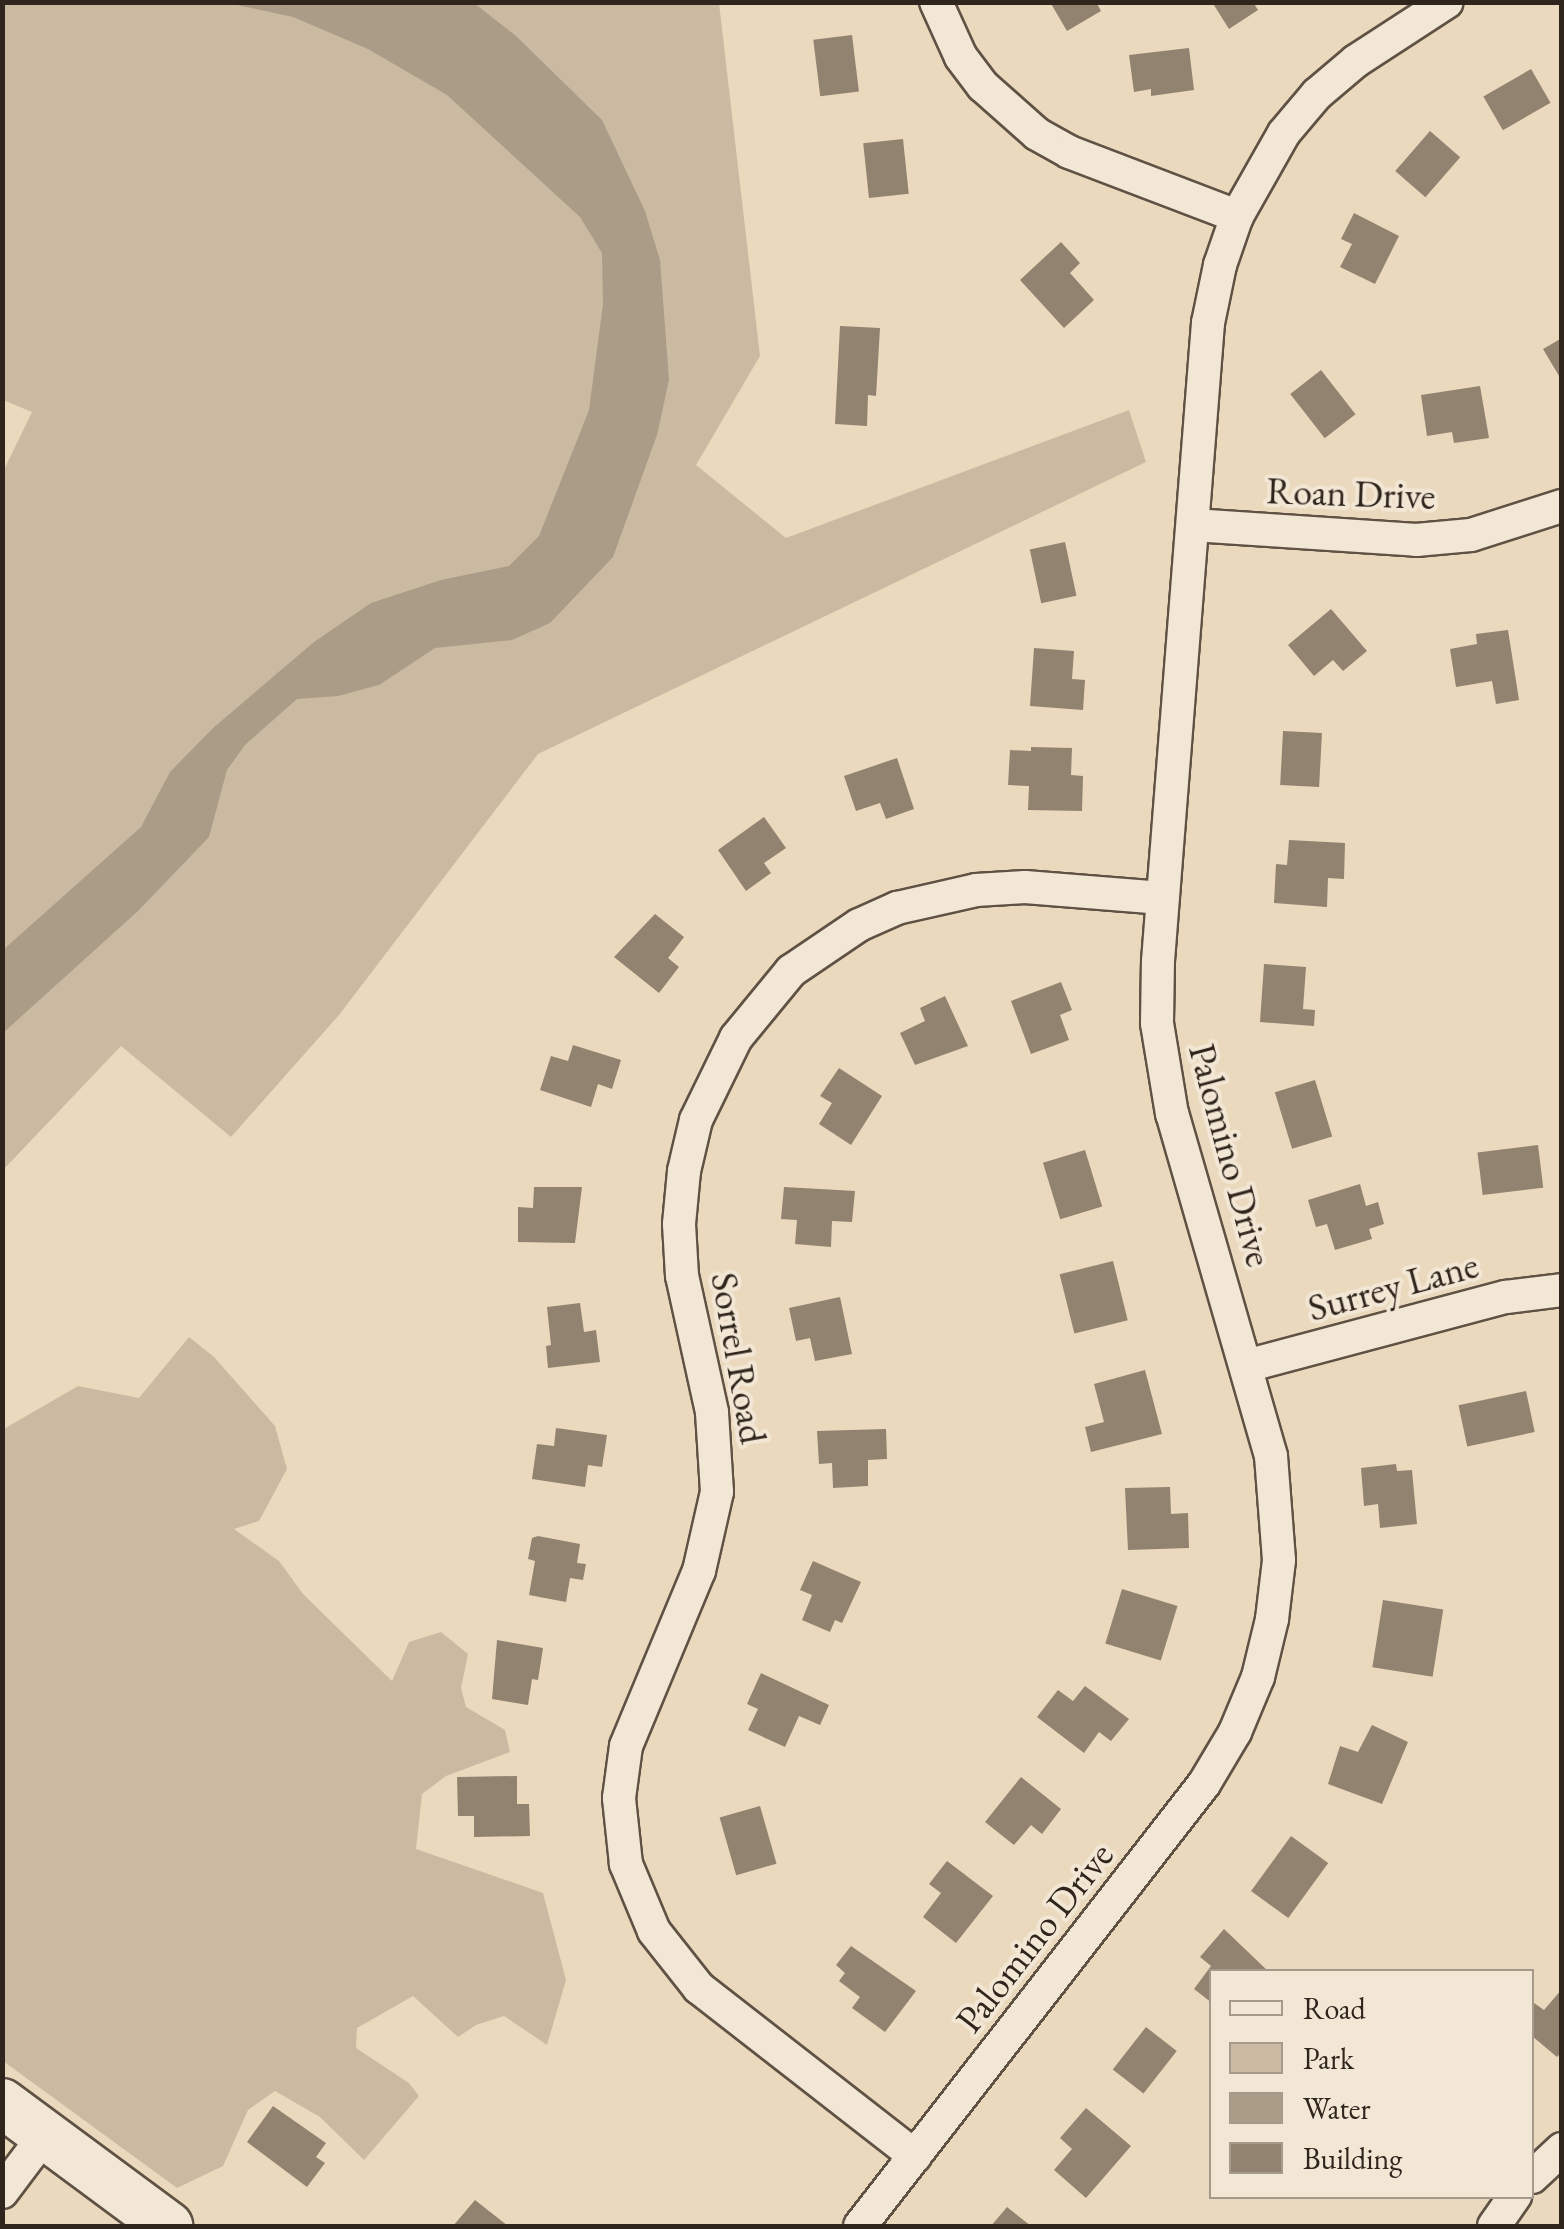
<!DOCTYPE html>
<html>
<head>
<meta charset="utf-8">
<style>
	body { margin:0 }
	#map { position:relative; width:1564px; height:2229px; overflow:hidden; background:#ebd9be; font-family:"EB Garamond",serif }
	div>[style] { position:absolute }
	.green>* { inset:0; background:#cbbaa2 }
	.water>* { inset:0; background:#ab9c87 }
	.building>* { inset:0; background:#918370; transform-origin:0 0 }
	.roads { filter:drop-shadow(2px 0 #5f5244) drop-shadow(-2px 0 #5f5244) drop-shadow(0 2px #5f5244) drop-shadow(0 -2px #5f5244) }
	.street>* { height:32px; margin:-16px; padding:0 16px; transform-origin:16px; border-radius:16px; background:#f2e6d5 }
	.secondary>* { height:48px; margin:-24px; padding:0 24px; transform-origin:24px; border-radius:24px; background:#f2e6d5 }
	span { translate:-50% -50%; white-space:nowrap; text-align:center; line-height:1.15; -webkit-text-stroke:8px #f2e6d5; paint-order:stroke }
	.street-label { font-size:38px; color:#30251c }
	.frame { position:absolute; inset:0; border:5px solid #30251c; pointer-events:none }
	.legend { position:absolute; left:1209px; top:1969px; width:325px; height:230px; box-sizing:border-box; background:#f2e6d5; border:2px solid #a4998b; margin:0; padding:12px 18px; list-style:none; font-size:30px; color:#30251c }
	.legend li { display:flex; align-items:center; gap:20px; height:50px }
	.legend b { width:50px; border:2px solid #a4998b }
</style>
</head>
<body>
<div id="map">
	<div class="green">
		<i style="clip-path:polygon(3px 2px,719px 3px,760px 356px,696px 465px,786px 538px,1129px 410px,1146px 462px,538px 754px,339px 1015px,231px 1137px,121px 1046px,3px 1170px,2px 474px,32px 412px,3px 400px)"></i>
		<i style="clip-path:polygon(189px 1337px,214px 1357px,275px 1426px,287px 1469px,259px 1521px,234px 1529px,279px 1561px,303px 1594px,392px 1681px,409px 1642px,441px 1632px,468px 1654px,461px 1688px,466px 1707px,505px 1730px,510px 1752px,446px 1776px,422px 1794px,416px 1849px,543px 1893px,566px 1980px,547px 2045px,504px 2016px,476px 2025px,458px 2037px,413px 1996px,357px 2028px,356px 2048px,409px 2083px,419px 2096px,364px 2160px,320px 2117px,275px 2091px,248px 2110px,223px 2166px,177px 2188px,3px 2061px,2px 1430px,78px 1386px,139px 1398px)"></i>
	</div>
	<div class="water">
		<i style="clip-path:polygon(228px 3px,474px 3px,516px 36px,602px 120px,645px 211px,660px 260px,669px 380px,657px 435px,613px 557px,550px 623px,512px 640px,435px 648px,379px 685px,338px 696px,297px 699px,245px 745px,227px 770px,209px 837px,138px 911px,3px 1033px,3px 950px,141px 827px,170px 772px,213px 728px,314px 642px,371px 603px,441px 580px,509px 566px,539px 536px,589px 410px,603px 304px,602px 253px,580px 217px,447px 95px,368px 49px,293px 17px)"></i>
	</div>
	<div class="building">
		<i style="clip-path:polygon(1050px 2px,1096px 2px,1101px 11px,1067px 31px)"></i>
		<i style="clip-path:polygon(1212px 2px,1253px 2px,1258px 10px,1229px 29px)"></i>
		<i style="left:852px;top:35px;width:57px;height:39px;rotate:83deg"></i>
		<i style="clip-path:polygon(1189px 48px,1194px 90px,1151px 96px,1151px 89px,1134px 92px,1129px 55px)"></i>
		<i style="left:1531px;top:69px;width:39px;height:55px;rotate:60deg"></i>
		<i style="left:1430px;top:131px;width:40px;height:53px;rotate:41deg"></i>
		<i style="left:903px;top:139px;width:55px;height:40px;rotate:84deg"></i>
		<i style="clip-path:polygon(1354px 213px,1399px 236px,1375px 284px,1340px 267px,1352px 244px,1341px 239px)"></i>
		<i style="clip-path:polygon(1061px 242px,1080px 263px,1070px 273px,1094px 300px,1064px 328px,1020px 280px)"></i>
		<i style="clip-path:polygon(840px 326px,880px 328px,876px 396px,868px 395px,867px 426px,835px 424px)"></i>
		<i style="clip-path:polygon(1562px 338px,1562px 381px,1543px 349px)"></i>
		<i style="left:1321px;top:370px;width:56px;height:39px;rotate:52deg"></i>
		<i style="clip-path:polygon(1480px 386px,1489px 438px,1454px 443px,1452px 432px,1427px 436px,1421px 395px)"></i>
		<i style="left:1065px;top:542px;width:55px;height:36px;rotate:78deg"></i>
		<i style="clip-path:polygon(1331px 609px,1367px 651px,1343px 671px,1333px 660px,1314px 676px,1288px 645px)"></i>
		<i style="clip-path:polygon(1508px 630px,1519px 700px,1496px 704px,1492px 681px,1456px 687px,1450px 649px,1477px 644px,1476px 634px)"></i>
		<i style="clip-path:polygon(1034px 648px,1074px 651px,1072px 679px,1085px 680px,1083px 710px,1030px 706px)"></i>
		<i style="left:1283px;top:731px;width:39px;height:54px;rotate:3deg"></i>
		<i style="clip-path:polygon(1031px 747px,1072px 748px,1071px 775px,1083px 776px,1082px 811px,1028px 810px,1029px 786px,1008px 785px,1010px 750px,1031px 751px)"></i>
		<i style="clip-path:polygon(897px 758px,914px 809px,886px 819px,880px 803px,856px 811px,844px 776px)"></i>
		<i style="clip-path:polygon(764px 817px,786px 848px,764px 863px,771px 873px,746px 891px,718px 850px)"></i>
		<i style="clip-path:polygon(1289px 840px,1345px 843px,1344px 879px,1328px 878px,1327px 907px,1274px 903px,1276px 864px,1287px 865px)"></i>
		<i style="clip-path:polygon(655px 914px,684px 937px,668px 958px,679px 967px,659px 993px,614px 957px)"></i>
		<i style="clip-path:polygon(1264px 964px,1306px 967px,1303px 1009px,1315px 1010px,1314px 1026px,1260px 1022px)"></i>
		<i style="clip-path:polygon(1061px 982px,1072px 1010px,1060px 1015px,1069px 1040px,1031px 1054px,1011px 1001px)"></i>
		<i style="clip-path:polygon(945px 996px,968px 1046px,915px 1065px,900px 1033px,925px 1021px,920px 1008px)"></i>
		<i style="clip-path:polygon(573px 1045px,621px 1060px,612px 1089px,598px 1084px,591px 1107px,540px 1090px,551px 1056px,568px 1061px)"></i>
		<i style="clip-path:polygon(839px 1068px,882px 1096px,851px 1145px,819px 1124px,832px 1103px,820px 1096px)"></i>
		<i style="left:1315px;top:1080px;width:59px;height:42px;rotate:73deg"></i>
		<i style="left:1538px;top:1145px;width:43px;height:61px;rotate:83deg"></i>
		<i style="left:1085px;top:1150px;width:59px;height:44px;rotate:73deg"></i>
		<i style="clip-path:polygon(1360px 1184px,1366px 1206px,1378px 1202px,1384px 1224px,1369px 1229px,1372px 1239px,1335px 1250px,1327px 1224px,1316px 1227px,1308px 1200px)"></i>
		<i style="clip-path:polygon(534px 1187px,582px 1187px,575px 1243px,518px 1242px,518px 1207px,533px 1208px)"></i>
		<i style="clip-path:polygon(784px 1187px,855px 1191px,852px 1222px,832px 1221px,831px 1247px,795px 1244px,797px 1220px,781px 1219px)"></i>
		<i style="left:1113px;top:1261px;width:61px;height:55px;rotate:76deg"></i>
		<i style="clip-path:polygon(840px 1297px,852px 1354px,815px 1361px,810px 1338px,796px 1341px,789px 1308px)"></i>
		<i style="clip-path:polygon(580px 1303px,584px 1332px,596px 1330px,600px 1362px,548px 1368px,546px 1346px,551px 1345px,547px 1307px)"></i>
		<i style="clip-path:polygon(1145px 1370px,1162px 1434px,1091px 1452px,1085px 1427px,1104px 1422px,1094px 1384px)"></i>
		<i style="left:1526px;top:1391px;width:42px;height:69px;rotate:78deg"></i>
		<i style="clip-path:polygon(556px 1428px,607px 1435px,602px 1467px,588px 1465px,585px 1487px,532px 1479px,537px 1444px,554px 1446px)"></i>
		<i style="clip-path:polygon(886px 1429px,887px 1459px,868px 1460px,868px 1486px,833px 1488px,832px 1463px,819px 1464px,817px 1431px)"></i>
		<i style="clip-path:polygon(1396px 1464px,1397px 1471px,1412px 1470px,1417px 1524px,1380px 1528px,1378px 1504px,1364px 1506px,1361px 1468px)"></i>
		<i style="clip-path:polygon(1170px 1487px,1171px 1514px,1188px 1513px,1189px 1548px,1128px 1550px,1125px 1488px)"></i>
		<i style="clip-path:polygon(538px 1536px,580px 1544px,577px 1563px,586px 1564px,583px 1580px,570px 1578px,566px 1602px,529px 1595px,535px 1561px,528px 1559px,532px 1538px)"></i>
		<i style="clip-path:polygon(813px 1561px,861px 1582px,842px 1623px,835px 1620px,830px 1632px,802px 1620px,812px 1595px,800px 1590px)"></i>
		<i style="left:1122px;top:1589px;width:58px;height:57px;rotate:17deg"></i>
		<i style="left:1383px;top:1600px;width:61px;height:68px;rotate:9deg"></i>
		<i style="clip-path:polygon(497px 1640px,543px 1648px,538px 1680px,532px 1679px,528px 1705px,492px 1699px)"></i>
		<i style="clip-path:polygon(761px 1673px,829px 1705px,820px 1725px,799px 1716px,785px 1747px,748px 1730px,758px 1709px,747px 1704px)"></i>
		<i style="clip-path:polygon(1085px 1686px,1129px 1719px,1111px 1741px,1099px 1732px,1084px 1753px,1037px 1717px,1058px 1690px,1073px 1701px)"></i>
		<i style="clip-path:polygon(1372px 1725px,1408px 1742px,1382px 1804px,1328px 1784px,1340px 1746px,1358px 1752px)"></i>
		<i style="clip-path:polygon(517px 1776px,517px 1804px,529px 1804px,530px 1836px,474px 1837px,474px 1816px,458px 1816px,457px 1777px)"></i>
		<i style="clip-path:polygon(1021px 1777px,1061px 1809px,1042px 1834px,1031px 1825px,1014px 1845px,985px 1822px)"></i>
		<i style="left:760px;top:1806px;width:60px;height:42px;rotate:74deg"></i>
		<i style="left:1291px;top:1836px;width:46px;height:68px;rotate:36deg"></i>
		<i style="clip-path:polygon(947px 1861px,993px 1896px,956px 1943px,923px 1917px,941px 1893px,929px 1884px)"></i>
		<i style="clip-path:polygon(1224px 1929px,1269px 1972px,1212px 1972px,1212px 2003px,1194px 1989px,1211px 1966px,1200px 1957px)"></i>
		<i style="clip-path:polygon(851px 1946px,916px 1991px,885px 2032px,852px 2008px,860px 1997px,839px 1981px,845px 1973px,836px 1965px)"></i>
		<i style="clip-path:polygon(1562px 1989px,1562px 2052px,1557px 2057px,1532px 2036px,1532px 2006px,1534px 2003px,1544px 2010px)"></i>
		<i style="left:1146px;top:2027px;width:39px;height:54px;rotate:38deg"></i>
		<i style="clip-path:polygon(273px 2106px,326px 2143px,316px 2157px,325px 2163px,307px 2187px,247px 2142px)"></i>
		<i style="clip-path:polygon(1086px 2108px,1131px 2146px,1086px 2198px,1054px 2170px,1072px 2149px,1060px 2138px)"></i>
		<i style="clip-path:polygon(475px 2200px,508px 2226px,453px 2226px)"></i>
		<i style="clip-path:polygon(1007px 2207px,1031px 2226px,991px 2226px)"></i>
	</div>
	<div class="roads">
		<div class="street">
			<i style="left:936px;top:2px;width:60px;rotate:65.6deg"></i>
			<i style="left:961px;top:57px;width:36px;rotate:53deg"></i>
			<i style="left:983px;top:86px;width:72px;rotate:41.6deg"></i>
			<i style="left:1037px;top:134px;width:37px;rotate:29deg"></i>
			<i style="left:1069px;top:152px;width:180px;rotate:20.9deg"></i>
			<i style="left:1193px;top:525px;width:224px;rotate:3.8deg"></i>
			<i style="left:1416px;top:540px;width:55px;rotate:-5.2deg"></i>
			<i style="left:1471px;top:535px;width:96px;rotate:-17.7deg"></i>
			<i style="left:1246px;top:1366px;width:269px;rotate:-14.9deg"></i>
			<i style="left:1506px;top:1297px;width:56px;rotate:-7.1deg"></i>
			<i style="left:915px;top:2156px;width:274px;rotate:-142.1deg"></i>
			<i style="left:699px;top:1988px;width:73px;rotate:-128.3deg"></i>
			<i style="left:654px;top:1931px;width:73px;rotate:-112.7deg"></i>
			<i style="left:626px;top:1864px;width:66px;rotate:-96.1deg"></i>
			<i style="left:619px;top:1798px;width:52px;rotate:-82.3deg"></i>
			<i style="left:626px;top:1746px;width:190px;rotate:-67.4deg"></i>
			<i style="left:699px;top:1571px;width:81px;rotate:-77.2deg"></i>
			<i style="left:717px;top:1492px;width:80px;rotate:-93.6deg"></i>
			<i style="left:712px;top:1412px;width:139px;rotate:-102.4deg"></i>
			<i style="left:682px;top:1276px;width:52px;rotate:-93.3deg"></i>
			<i style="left:679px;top:1224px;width:53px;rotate:-84.6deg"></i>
			<i style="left:684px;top:1171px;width:52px;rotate:-76.8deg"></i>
			<i style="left:696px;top:1120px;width:91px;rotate:-64deg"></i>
			<i style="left:736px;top:1038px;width:87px;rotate:-50.6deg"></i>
			<i style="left:791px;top:971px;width:82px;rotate:-34.1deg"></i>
			<i style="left:859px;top:925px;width:42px;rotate:-24.1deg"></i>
			<i style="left:897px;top:908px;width:81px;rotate:-12.8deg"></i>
			<i style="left:976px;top:890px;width:49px;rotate:-3.5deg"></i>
			<i style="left:1025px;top:887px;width:138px;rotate:4.6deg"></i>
			<i style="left:1532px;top:2177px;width:41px;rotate:-43deg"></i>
			<i style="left:2px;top:2192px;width:71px;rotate:-53deg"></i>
			<i style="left:860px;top:2226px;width:560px;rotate:-52.11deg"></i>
			<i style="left:1204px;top:1784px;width:61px;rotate:-59.2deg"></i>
			<i style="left:1235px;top:1732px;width:60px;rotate:-67.3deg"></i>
			<i style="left:1258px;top:1677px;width:60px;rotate:-76.4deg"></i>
			<i style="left:1272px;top:1619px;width:59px;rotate:-83.2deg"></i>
			<i style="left:1279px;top:1560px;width:104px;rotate:-94.4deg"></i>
			<i style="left:1271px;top:1456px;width:356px;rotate:-106.1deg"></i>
			<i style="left:1172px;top:1114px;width:92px;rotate:-99.4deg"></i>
			<i style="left:1157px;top:1023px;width:62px;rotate:-89.1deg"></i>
			<i style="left:1158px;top:961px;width:640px;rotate:-85.52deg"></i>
			<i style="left:1208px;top:323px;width:59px;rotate:-78.3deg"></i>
			<i style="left:1220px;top:265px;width:52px;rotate:-70.9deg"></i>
			<i style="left:1237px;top:216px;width:95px;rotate:-60.5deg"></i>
			<i style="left:1284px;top:133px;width:51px;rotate:-49.8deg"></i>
			<i style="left:1317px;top:94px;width:51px;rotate:-40.2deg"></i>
			<i style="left:1356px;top:61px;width:108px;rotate:-33deg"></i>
			<i style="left:1494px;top:2226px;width:37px;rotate:-55deg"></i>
		</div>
		<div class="secondary">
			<i style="left:2px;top:2103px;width:207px;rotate:36.5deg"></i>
		</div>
	</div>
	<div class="street-label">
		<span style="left:1351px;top:493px;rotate:2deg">Roan Drive</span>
		<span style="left:1231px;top:1155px;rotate:75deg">Palomino Drive</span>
		<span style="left:1393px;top:1286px;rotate:-15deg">Surrey Lane</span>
		<span style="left:739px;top:1358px;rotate:80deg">Sorrel Road</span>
		<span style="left:1034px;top:1937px;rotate:-52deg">Palomino Drive</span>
	</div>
	<div class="frame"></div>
	<ul class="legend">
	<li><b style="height:12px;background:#f2e6d5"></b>Road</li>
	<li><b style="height:28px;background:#cbbaa2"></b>Park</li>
	<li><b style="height:28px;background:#ab9c87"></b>Water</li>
	<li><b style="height:28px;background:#918370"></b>Building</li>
	</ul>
</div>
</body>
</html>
